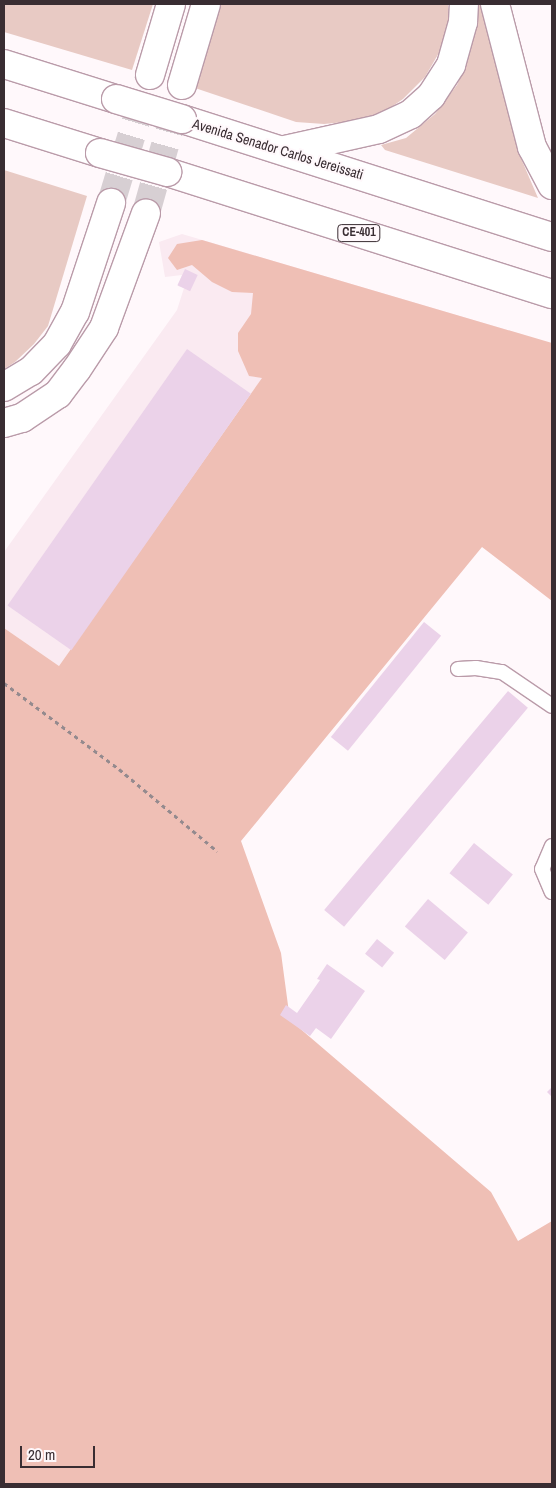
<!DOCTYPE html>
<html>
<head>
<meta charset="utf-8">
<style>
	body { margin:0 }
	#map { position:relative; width:556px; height:1488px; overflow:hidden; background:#fff8fb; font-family:"Archivo Narrow",sans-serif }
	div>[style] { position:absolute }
	.built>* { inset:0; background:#faeaf1 }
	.green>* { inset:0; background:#e8cac4 }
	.forest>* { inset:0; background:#efbfb5 }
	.building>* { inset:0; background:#ebd2e9; transform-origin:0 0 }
	.primary-tunnel>* { height:28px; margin-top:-14px; transform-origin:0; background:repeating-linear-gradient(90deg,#d7cfd3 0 28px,transparent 0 42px) }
	.path>* { height:3px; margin-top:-1.5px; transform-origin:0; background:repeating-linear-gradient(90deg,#948a8e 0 4px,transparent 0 8px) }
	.roads { filter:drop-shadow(1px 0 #ba9ba9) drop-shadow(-1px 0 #ba9ba9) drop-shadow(0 1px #ba9ba9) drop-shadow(0 -1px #ba9ba9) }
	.lane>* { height:14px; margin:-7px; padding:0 7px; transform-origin:7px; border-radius:7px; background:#fff }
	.primary>* { height:28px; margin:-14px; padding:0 14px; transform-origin:14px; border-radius:14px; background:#fff }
	.bridges { filter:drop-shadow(1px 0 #ba9ba9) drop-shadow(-1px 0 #ba9ba9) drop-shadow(0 1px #ba9ba9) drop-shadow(0 -1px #ba9ba9) }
	.primary-bridge>* { height:28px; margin:-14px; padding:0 14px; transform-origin:14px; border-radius:14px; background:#fff }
	span { translate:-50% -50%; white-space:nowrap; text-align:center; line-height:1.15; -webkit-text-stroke:4px #fff8fb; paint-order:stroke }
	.shield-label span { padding:1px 4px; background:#fff8fb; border:1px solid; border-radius:4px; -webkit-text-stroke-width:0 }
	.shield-label { font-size:12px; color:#392d32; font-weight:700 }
	.street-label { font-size:14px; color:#392d32 }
	.frame { position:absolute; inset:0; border:5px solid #392d32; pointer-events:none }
	.scale { position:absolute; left:20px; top:1446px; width:75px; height:22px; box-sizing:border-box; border:2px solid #392d32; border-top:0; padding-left:6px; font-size:15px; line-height:18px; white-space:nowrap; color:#392d32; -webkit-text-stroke:4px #fff8fb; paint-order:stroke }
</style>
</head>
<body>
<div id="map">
	<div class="built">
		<i style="clip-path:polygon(182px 234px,524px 335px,297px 329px,59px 666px,4px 628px,4px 552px,177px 310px,184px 288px,178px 286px,182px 275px,165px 277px,159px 242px)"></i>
	</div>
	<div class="green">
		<i style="clip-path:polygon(4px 4px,153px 4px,132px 70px,4px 32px)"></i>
		<i style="clip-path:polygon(219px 4px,448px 4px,448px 22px,440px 51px,425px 77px,403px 99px,384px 112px,355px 121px,324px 124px,296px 122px,192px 87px)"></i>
		<i style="clip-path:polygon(477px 4px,485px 4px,520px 156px,538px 198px,385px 150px,381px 145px,406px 138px,435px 114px,457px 85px,467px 63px,475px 30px)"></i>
		<i style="clip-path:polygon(4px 170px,87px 196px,48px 326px,34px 344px,15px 362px,4px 369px)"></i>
	</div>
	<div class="forest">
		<i style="clip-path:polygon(202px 240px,552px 343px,552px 601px,482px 547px,241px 841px,281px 953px,290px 1020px,491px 1192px,518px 1241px,552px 1221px,552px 1484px,4px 1484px,4px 628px,59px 666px,262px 378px,249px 376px,238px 351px,238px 333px,251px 314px,253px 293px,232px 292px,212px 282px,192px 265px,177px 270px,168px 258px,177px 244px)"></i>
	</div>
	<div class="building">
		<i style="left:185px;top:269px;width:14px;height:18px;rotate:25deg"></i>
		<i style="left:187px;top:349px;width:78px;height:313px;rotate:35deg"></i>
		<i style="left:424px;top:622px;width:22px;height:148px;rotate:39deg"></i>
		<i style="left:508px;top:691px;width:26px;height:286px;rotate:40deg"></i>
		<i style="left:474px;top:843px;width:50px;height:39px;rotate:39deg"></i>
		<i style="left:428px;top:899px;width:52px;height:36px;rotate:40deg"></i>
		<i style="left:377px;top:939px;width:22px;height:19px;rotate:39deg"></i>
		<i style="clip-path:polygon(327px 964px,365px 991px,331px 1039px,316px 1028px,310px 1036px,280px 1015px,286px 1005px,297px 1013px,320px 980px,317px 979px)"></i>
		<i style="clip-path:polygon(552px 1087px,552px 1097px,547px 1092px)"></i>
	</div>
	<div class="primary-tunnel">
		<i style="left:111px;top:203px;width:134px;rotate:-73.1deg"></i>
		<i style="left:146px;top:213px;width:133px;rotate:-74.3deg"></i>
	</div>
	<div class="path">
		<i style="left:4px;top:683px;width:144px;rotate:36.8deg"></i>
		<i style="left:119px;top:769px;width:128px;rotate:39.9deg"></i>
	</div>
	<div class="roads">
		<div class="lane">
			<i style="left:458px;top:669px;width:18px;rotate:-3deg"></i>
			<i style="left:476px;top:668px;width:26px;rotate:9deg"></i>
			<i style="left:502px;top:672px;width:60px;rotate:34.2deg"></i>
			<i style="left:552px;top:846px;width:25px;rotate:113deg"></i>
			<i style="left:542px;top:869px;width:25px;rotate:67deg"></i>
		</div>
		<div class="primary">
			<i style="left:495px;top:4px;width:148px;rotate:75.5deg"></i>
			<i style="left:532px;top:147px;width:43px;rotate:62.2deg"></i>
			<i style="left:4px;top:64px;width:117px;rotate:17.4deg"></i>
			<i style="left:150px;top:75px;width:74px;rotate:-73.5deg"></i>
			<i style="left:182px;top:85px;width:84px;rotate:-73.5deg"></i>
			<i style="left:182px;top:119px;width:388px;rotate:17.7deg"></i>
			<i style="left:4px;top:123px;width:101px;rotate:17.4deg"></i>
			<i style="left:285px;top:150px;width:96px;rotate:-12.6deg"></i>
			<i style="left:379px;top:129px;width:35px;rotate:-25deg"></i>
			<i style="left:411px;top:114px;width:27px;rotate:-42deg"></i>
			<i style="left:431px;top:96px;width:37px;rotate:-57deg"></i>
			<i style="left:451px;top:65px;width:45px;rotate:-74.4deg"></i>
			<i style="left:463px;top:22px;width:18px;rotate:-87deg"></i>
			<i style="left:167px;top:172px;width:404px;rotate:17.6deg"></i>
			<i style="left:4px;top:387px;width:31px;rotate:-31deg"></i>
			<i style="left:31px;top:371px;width:37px;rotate:-46deg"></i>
			<i style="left:57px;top:344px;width:37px;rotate:-61deg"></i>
			<i style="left:75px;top:312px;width:115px;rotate:-71.7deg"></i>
			<i style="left:4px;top:423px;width:19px;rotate:-16deg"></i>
			<i style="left:22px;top:418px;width:43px;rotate:-33.7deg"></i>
			<i style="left:58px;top:394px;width:31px;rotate:-53deg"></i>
			<i style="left:77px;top:369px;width:49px;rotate:-56.6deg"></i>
			<i style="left:104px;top:328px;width:122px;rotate:-69.9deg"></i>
		</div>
	</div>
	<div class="bridges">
		<div class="primary-bridge">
			<i style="left:116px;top:99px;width:69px;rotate:16.9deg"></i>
			<i style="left:100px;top:153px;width:70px;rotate:15.8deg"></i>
		</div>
	</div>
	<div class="shield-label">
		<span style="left:359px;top:233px">CE-401</span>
	</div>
	<div class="street-label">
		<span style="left:278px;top:149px;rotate:17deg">Avenida Senador Carlos Jereissati</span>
	</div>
	<div class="frame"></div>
	<div class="scale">20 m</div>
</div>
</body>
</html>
